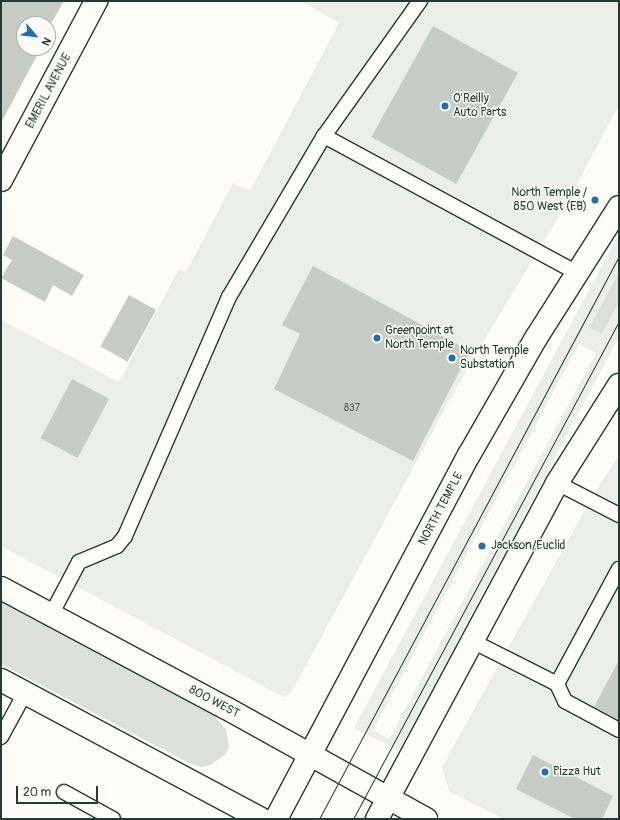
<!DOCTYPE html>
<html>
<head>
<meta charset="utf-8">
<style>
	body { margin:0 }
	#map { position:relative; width:620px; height:820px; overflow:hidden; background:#fdfcf7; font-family:Pangolin,sans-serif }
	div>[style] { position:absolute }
	.built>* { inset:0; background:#eceee9 }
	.green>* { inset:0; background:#dde0db }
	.building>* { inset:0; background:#c6cdc7; transform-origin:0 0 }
	.roads { filter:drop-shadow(1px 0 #1f3d34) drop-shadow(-1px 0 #1f3d34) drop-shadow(0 1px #1f3d34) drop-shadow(0 -1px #1f3d34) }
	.service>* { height:14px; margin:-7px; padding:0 7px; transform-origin:7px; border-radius:7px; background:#fdfcf7 }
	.minor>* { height:22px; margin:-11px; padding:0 11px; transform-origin:11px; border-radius:11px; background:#fdfcf7 }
	.secondary>* { height:22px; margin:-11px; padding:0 11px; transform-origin:11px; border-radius:11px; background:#fdfcf7 }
	.tram>* { height:1px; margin:-0.5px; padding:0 0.5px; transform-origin:0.5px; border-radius:0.5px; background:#1f3d34 }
	.dots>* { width:11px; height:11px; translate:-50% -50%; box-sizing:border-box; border:2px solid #fdfcf7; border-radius:50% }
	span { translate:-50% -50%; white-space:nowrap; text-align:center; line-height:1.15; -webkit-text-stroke:3px #fdfcf7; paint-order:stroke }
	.number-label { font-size:10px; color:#496159 }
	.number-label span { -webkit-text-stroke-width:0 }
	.street-label { font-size:12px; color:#1f3d34 }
	.poi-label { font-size:12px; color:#1f3d34 }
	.left { translate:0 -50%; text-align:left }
	.right { translate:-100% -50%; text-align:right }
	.frame { position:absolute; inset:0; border:2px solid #1f3d34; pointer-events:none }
	.north { position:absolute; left:16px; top:16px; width:40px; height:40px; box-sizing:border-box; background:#fdfcf7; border:1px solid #a4b0a9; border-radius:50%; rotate:118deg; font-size:11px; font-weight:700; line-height:16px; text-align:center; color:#1f3d34 }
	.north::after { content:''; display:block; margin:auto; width:14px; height:18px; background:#1f6fb2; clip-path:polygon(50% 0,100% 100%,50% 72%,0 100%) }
	.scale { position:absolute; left:16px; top:786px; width:82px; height:18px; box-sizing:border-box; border:2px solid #1f3d34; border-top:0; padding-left:5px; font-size:12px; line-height:14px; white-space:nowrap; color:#1f3d34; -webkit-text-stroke:3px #fdfcf7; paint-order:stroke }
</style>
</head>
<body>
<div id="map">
	<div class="built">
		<i style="clip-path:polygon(301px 1px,619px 1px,619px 105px,567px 203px,468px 367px,291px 693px,284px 697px,1px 546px,1px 320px,119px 382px,179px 269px,186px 272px,233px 183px,250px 191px,339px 23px)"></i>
		<i style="clip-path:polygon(evenodd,619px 234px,619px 272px,589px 328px,602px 334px,619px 302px,619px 337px,399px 751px,354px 728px,619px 234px,579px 344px,596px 353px,389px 739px,373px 730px,579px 344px)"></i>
		<i style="clip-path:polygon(619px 455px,619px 819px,504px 819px,449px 791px,442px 767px,595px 492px)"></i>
	</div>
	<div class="green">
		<i style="clip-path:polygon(619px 272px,619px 302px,602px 334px,589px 328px)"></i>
		<i style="clip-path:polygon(1px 601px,213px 714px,226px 729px,229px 748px,225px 755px,210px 765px,200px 767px,189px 763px,1px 664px)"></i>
	</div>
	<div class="building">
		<i style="clip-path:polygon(1px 1px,64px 1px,48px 29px,48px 24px,24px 24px,24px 48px,41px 48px,1px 123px)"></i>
		<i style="left:433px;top:26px;width:97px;height:127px;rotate:29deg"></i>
		<i style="clip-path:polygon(13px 236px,84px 275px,72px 296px,53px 285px,45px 302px,1px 278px,12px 260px,3px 255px)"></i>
		<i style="clip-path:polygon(313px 266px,470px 351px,413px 461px,274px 389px,300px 334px,282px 325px)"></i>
		<i style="left:129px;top:295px;width:31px;height:59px;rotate:29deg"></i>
		<i style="left:72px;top:379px;width:42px;height:67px;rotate:28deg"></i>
		<i style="clip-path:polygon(619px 660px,619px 720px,594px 707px)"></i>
		<i style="clip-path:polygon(533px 755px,613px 796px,602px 819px,575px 819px,516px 789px)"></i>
	</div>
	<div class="roads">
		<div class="service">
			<i style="left:324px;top:136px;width:288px;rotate:28.4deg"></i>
			<i style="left:557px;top:483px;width:70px;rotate:27.3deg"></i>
			<i style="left:51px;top:615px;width:60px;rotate:-62.2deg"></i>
			<i style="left:79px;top:562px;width:41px;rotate:-22.8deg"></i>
			<i style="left:117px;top:546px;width:13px;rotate:-51deg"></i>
			<i style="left:125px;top:536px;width:261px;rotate:-66.5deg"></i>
			<i style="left:229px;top:297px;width:187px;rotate:-59.5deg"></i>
			<i style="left:324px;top:136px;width:166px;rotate:-54.6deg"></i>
			<i style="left:472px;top:641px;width:95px;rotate:26.8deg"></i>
			<i style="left:557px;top:684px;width:19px;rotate:65deg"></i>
			<i style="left:565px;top:701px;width:61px;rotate:28.2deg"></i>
			<i style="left:557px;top:684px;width:131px;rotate:-61.7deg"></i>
			<i style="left:1px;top:737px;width:50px;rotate:-61.4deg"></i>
			<i style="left:64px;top:792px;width:56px;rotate:28.9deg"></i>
		</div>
		<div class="minor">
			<i style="left:1px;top:180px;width:203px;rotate:-62deg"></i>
			<i style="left:1px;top:588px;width:255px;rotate:28.1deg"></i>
			<i style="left:226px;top:708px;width:229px;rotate:29deg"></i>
			<i style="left:1px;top:680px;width:295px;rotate:28.1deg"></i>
		</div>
		<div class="secondary">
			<i style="left:276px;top:819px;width:412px;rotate:-62.1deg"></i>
			<i style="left:469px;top:455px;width:135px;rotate:-60.2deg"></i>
			<i style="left:536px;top:338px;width:155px;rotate:-57.6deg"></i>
			<i style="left:377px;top:819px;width:381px;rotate:-61.8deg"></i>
			<i style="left:557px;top:483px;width:116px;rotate:-57.7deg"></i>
		</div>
	</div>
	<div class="tram">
		<i style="left:319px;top:819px;width:638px;rotate:-61.95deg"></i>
		<i style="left:353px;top:819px;width:565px;rotate:-61.89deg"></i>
	</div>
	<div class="dots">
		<i style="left:445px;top:106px;background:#1f6fb2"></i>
		<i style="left:595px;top:200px;background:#1f6fb2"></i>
		<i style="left:377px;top:338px;background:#1f6fb2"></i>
		<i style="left:452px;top:358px;background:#1f6fb2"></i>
		<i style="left:482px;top:546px;background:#1f6fb2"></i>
		<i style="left:545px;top:772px;background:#1f6fb2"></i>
	</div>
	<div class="number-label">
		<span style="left:352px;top:409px">837</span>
	</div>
	<div class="street-label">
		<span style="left:49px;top:91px;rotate:-62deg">EMERIL AVENUE</span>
		<span style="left:441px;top:509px;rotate:-62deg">NORTH TEMPLE</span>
		<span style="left:214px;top:702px;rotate:28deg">800 WEST</span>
	</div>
	<div class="poi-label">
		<span class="left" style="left:453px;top:106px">O'Reilly<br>Auto Parts</span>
		<span class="right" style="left:587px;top:200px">North Temple /<br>850 West (EB)</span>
		<span class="left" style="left:385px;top:338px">Greenpoint at<br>North Temple</span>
		<span class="left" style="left:460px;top:358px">North Temple<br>Substation</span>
		<span class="left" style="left:491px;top:546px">Jackson/Euclid</span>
		<span class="left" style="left:553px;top:772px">Pizza Hut</span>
	</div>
	<div class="frame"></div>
	<div class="north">N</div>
	<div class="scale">20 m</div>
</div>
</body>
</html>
